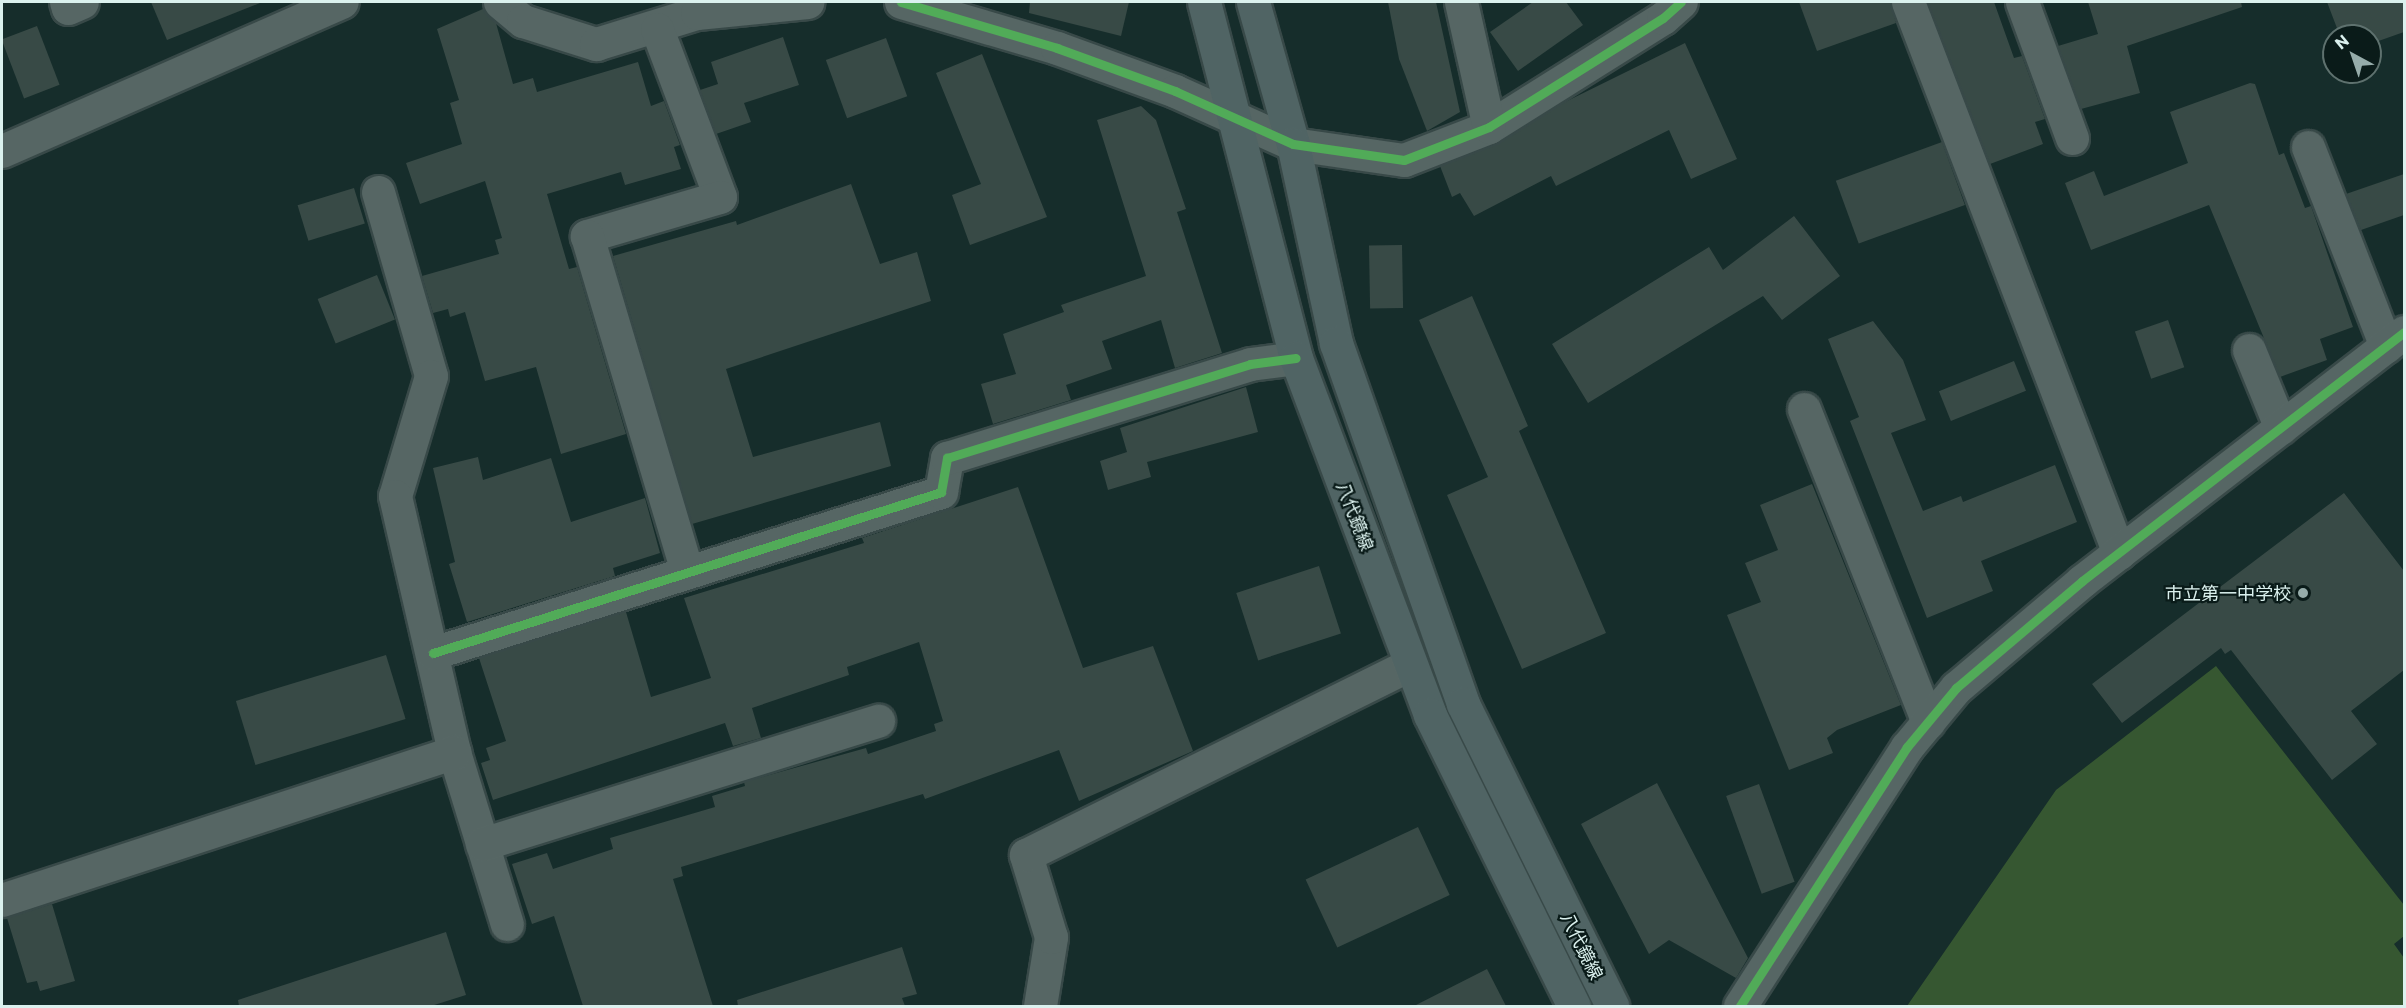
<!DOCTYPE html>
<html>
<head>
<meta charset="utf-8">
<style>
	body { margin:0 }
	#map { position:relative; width:2406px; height:1008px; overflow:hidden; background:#162d2b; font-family:Commissioner,"Noto Sans JP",sans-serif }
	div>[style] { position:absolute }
	.green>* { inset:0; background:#365731 }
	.building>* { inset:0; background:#384a46; transform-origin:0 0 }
	.roads { filter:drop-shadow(2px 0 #384948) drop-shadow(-2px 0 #384948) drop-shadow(0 2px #384948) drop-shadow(0 -2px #384948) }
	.minor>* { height:33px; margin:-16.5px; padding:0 16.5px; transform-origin:16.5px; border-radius:16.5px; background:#566664 }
	.primary>* { height:33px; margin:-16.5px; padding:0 16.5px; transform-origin:16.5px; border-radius:16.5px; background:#506464 }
	.cycleway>* { height:9px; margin:-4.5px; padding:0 4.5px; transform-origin:4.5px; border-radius:4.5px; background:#51ab58 }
	.dots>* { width:16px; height:16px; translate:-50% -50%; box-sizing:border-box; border:3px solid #0a1b19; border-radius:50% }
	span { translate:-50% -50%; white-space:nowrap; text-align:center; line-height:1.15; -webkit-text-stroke:4.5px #0a1b19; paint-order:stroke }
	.street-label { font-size:18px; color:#dbf1ee }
	.poi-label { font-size:18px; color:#dbf1ee }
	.right { translate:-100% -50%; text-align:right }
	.frame { position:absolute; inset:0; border:3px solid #dbf1ee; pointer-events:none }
	.north { position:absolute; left:2322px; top:24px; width:60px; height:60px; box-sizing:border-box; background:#0a1b19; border:2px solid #5e716e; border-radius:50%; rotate:320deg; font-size:16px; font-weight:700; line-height:24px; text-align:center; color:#dbf1ee }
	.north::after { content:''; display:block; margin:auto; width:21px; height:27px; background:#96acaa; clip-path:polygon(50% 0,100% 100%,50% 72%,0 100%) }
</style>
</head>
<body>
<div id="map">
	<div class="green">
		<i style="clip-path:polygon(2216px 666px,2404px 905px,2404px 936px,2394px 944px,2404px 958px,2404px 1006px,1907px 1006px,2056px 790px)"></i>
	</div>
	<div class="building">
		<i style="clip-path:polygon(151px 2px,259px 2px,260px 3px,167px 40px)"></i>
		<i style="clip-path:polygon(1030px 2px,1129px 2px,1121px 36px,1029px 13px)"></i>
		<i style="clip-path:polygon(1388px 2px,1436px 2px,1460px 112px,1427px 131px,1399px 59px)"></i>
		<i style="clip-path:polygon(1533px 2px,1566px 2px,1583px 25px,1518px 71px,1490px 32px)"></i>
		<i style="clip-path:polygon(1799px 2px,1890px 2px,1896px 23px,1817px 51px)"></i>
		<i style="clip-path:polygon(1928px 2px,1994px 2px,2014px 58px,2022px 56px,2045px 119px,2035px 122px,2043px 144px,1990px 164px)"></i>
		<i style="clip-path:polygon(2088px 2px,2241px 2px,2242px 7px,2127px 46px,2140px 93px,2081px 109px,2058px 46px,2098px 34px)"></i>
		<i style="clip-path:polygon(2327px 2px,2404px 2px,2404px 32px,2370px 44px,2370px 36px,2340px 36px)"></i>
		<i style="clip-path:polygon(483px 9px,496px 23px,513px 84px,533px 78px,537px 92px,638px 62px,651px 106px,664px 101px,680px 145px,674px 147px,681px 169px,625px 185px,621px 172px,547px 194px,569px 269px,577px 267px,626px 434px,561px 454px,536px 367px,485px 381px,465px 312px,450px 317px,448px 309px,433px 313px,422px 276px,499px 254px,495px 240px,502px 238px,485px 181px,420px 204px,406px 163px,462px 144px,450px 103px,459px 100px,437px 29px)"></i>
		<i style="left:37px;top:26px;width:63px;height:38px;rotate:69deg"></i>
		<i style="clip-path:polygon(783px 37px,799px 85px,744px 103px,751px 122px,716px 134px,700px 90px,718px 84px,711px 62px)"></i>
		<i style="left:886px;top:38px;width:62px;height:64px;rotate:70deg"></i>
		<i style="clip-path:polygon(1685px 43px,1737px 159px,1691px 179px,1669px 130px,1556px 186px,1551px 176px,1474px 216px,1460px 193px,1452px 197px,1440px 166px,1499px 143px,1561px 104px)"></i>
		<i style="clip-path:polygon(982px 54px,1047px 217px,970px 245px,952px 195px,981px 184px,936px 73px)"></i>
		<i style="clip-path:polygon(2250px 83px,2255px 84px,2279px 155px,2284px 153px,2305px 208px,2311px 206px,2353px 327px,2320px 339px,2327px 360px,2280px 377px,2209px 205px,2091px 250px,2065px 183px,2094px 171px,2104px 196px,2188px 163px,2170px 112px)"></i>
		<i style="clip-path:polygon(1141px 106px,1156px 120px,1186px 209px,1177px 212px,1222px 353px,1175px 368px,1161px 320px,1102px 341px,1112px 369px,1066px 385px,1071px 400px,993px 424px,981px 384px,1016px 374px,1003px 334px,1064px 312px,1061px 305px,1146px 276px,1097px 120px)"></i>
		<i style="left:1942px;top:142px;width:67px;height:113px;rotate:70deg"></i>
		<i style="clip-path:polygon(2404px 174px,2404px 215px,2361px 230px,2346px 194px)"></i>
		<i style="clip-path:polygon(851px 184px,880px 264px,917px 252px,931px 301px,726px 369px,753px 457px,880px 422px,891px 466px,692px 524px,613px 256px,736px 221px,737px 225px)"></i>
		<i style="left:354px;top:188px;width:37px;height:59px;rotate:73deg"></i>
		<i style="clip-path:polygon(1794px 216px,1840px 276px,1782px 320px,1763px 296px,1588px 403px,1552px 344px,1709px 247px,1723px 270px)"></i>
		<i style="left:1402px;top:245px;width:63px;height:33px;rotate:89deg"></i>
		<i style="left:377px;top:275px;width:48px;height:64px;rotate:68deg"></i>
		<i style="clip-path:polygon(1472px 296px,1528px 426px,1519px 431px,1606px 633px,1522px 669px,1447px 495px,1488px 477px,1419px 320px)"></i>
		<i style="left:2168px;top:320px;width:50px;height:35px;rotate:71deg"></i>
		<i style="clip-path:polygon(1873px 321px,1903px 360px,1926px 420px,1891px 433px,1923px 511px,1961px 496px,1963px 502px,2055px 465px,2077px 522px,1981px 561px,1993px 591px,1927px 618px,1850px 421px,1859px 417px,1828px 339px)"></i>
		<i style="left:2014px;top:361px;width:32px;height:81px;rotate:68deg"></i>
		<i style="clip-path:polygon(1246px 387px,1258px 432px,1147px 462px,1151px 477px,1108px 490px,1100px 461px,1127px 452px,1120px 428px)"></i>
		<i style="clip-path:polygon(478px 457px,483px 480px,551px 458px,571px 522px,645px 498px,660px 553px,613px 568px,615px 576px,467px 622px,449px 564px,455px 562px,433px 468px)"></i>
		<i style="clip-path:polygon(1812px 484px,1901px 705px,1837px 730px,1827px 738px,1833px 753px,1789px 770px,1727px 615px,1761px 602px,1745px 563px,1778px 550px,1760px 505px)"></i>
		<i style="clip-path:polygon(1018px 487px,1083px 668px,1153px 646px,1193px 751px,1079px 801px,1059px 750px,925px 799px,923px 794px,681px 867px,683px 876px,673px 879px,713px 1006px,583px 1006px,554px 916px,532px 924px,512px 864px,547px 853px,553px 869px,613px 849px,610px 838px,715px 807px,712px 796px,745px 786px,744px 782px,866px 748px,868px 754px,936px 731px,934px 724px,943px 721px,919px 642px,847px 667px,849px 675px,752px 708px,761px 738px,733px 746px,725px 723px,493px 800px,481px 763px,490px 760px,486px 748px,506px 741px,479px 658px,626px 612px,651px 697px,711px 678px,684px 598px,864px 543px,862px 538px)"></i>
		<i style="clip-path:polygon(2344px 493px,2404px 571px,2404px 670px,2351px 711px,2377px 744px,2332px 780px,2231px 650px,2225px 654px,2221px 648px,2122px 723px,2092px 684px)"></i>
		<i style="left:1319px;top:566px;width:71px;height:87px;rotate:72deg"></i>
		<i style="left:386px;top:655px;width:67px;height:157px;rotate:73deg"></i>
		<i style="clip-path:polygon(1657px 783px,1748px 958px,1736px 978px,1669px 940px,1649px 954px,1581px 824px)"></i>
		<i style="left:1759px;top:784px;width:104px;height:35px;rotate:70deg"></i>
		<i style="left:1418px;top:827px;width:75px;height:124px;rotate:65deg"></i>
		<i style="clip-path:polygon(52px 904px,75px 981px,40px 991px,37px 981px,27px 983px,7px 918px)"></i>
		<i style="clip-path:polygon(446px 932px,466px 995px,431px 1006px,239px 1006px,238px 1000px)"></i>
		<i style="clip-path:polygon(902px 947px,917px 994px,902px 998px,905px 1006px,738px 1006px,737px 1000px)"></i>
		<i style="clip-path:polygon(1487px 969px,1506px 1006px,1414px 1006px)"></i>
	</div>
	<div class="roads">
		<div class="minor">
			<i style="left:66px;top:2px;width:6px;rotate:72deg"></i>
			<i style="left:68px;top:8px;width:15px;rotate:-23deg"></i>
			<i style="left:500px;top:2px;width:30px;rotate:40deg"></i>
			<i style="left:523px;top:21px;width:77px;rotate:17.5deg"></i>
			<i style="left:596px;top:44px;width:106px;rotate:-17.1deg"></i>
			<i style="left:697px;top:13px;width:111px;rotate:-5.7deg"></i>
			<i style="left:901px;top:2px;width:163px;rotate:16.4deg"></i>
			<i style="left:1057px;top:48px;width:126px;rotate:20deg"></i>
			<i style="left:1175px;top:91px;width:129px;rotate:24.2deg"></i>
			<i style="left:1293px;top:144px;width:112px;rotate:8.2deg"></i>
			<i style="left:1404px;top:160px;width:91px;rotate:-21.2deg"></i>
			<i style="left:1489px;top:127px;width:205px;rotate:-32.1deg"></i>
			<i style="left:1663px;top:18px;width:24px;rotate:-42deg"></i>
			<i style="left:1461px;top:2px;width:128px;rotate:77.4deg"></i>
			<i style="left:1908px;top:2px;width:590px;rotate:69.05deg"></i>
			<i style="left:2022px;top:2px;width:145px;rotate:69.8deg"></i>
			<i style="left:657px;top:29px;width:179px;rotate:69.4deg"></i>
			<i style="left:720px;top:197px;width:139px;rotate:163.7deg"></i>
			<i style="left:587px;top:236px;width:351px;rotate:73.4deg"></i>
			<i style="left:2308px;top:147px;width:214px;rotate:68.6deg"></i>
			<i style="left:2px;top:151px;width:371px;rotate:-23.7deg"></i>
			<i style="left:378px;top:192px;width:191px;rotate:73.9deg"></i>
			<i style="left:431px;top:376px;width:125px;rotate:106.7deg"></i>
			<i style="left:395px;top:496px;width:263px;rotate:77deg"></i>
			<i style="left:454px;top:752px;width:180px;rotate:72.9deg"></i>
			<i style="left:2249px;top:350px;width:84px;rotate:67.7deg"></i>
			<i style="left:1804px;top:409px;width:337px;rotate:68.4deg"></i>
			<i style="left:433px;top:653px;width:533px;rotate:-17.58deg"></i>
			<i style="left:941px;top:492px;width:35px;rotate:-80deg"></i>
			<i style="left:947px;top:458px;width:317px;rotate:-17.2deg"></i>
			<i style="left:1250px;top:364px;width:46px;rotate:-7.4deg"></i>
			<i style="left:482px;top:844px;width:415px;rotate:-17.3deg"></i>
			<i style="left:2px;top:900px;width:476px;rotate:-18.1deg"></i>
			<i style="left:1040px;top:1006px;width:70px;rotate:-80.9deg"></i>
			<i style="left:1051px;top:937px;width:86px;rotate:-107deg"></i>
			<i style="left:1026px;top:855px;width:429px;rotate:-26.4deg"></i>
			<i style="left:1740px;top:1006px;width:308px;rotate:-57.2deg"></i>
			<i style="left:1907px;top:747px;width:77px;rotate:-50.3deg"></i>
			<i style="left:1956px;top:688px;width:165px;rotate:-40.3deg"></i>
			<i style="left:2082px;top:581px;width:407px;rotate:-37.7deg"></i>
		</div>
		<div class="primary">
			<i style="left:1204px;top:2px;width:368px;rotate:75.5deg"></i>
			<i style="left:1296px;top:358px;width:381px;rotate:69.4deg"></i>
			<i style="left:1430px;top:715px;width:325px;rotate:63.7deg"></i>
			<i style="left:1253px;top:2px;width:148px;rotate:74.3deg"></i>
			<i style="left:1293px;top:144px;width:204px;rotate:77.8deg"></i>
			<i style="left:1336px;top:343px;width:383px;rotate:70.6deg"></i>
			<i style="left:1463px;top:704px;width:337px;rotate:63.7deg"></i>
		</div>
	</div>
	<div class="cycleway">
		<i style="left:901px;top:2px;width:163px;rotate:16.4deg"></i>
		<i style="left:1057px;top:48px;width:126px;rotate:20deg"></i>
		<i style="left:1175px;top:91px;width:129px;rotate:24.2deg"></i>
		<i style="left:1293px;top:144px;width:112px;rotate:8.2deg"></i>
		<i style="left:1404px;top:160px;width:91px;rotate:-21.2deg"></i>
		<i style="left:1489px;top:127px;width:205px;rotate:-32.1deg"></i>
		<i style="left:1663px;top:18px;width:24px;rotate:-42deg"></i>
		<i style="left:433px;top:653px;width:533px;rotate:-17.58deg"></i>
		<i style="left:941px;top:492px;width:35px;rotate:-80deg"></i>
		<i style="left:947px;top:458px;width:317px;rotate:-17.2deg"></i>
		<i style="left:1250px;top:364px;width:46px;rotate:-7.4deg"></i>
		<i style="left:1740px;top:1006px;width:308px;rotate:-57.2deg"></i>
		<i style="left:1907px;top:747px;width:77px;rotate:-50.3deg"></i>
		<i style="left:1956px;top:688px;width:165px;rotate:-40.3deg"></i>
		<i style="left:2082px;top:581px;width:407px;rotate:-37.7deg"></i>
	</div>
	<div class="dots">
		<i style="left:2303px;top:593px;background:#96acaa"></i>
	</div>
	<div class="street-label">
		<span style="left:1355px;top:516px;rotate:69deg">八代鏡線</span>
		<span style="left:1582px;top:946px;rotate:64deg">八代鏡線</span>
	</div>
	<div class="poi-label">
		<span class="right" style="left:2291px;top:593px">市立第一中学校</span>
	</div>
	<div class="frame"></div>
	<div class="north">N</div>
</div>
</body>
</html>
